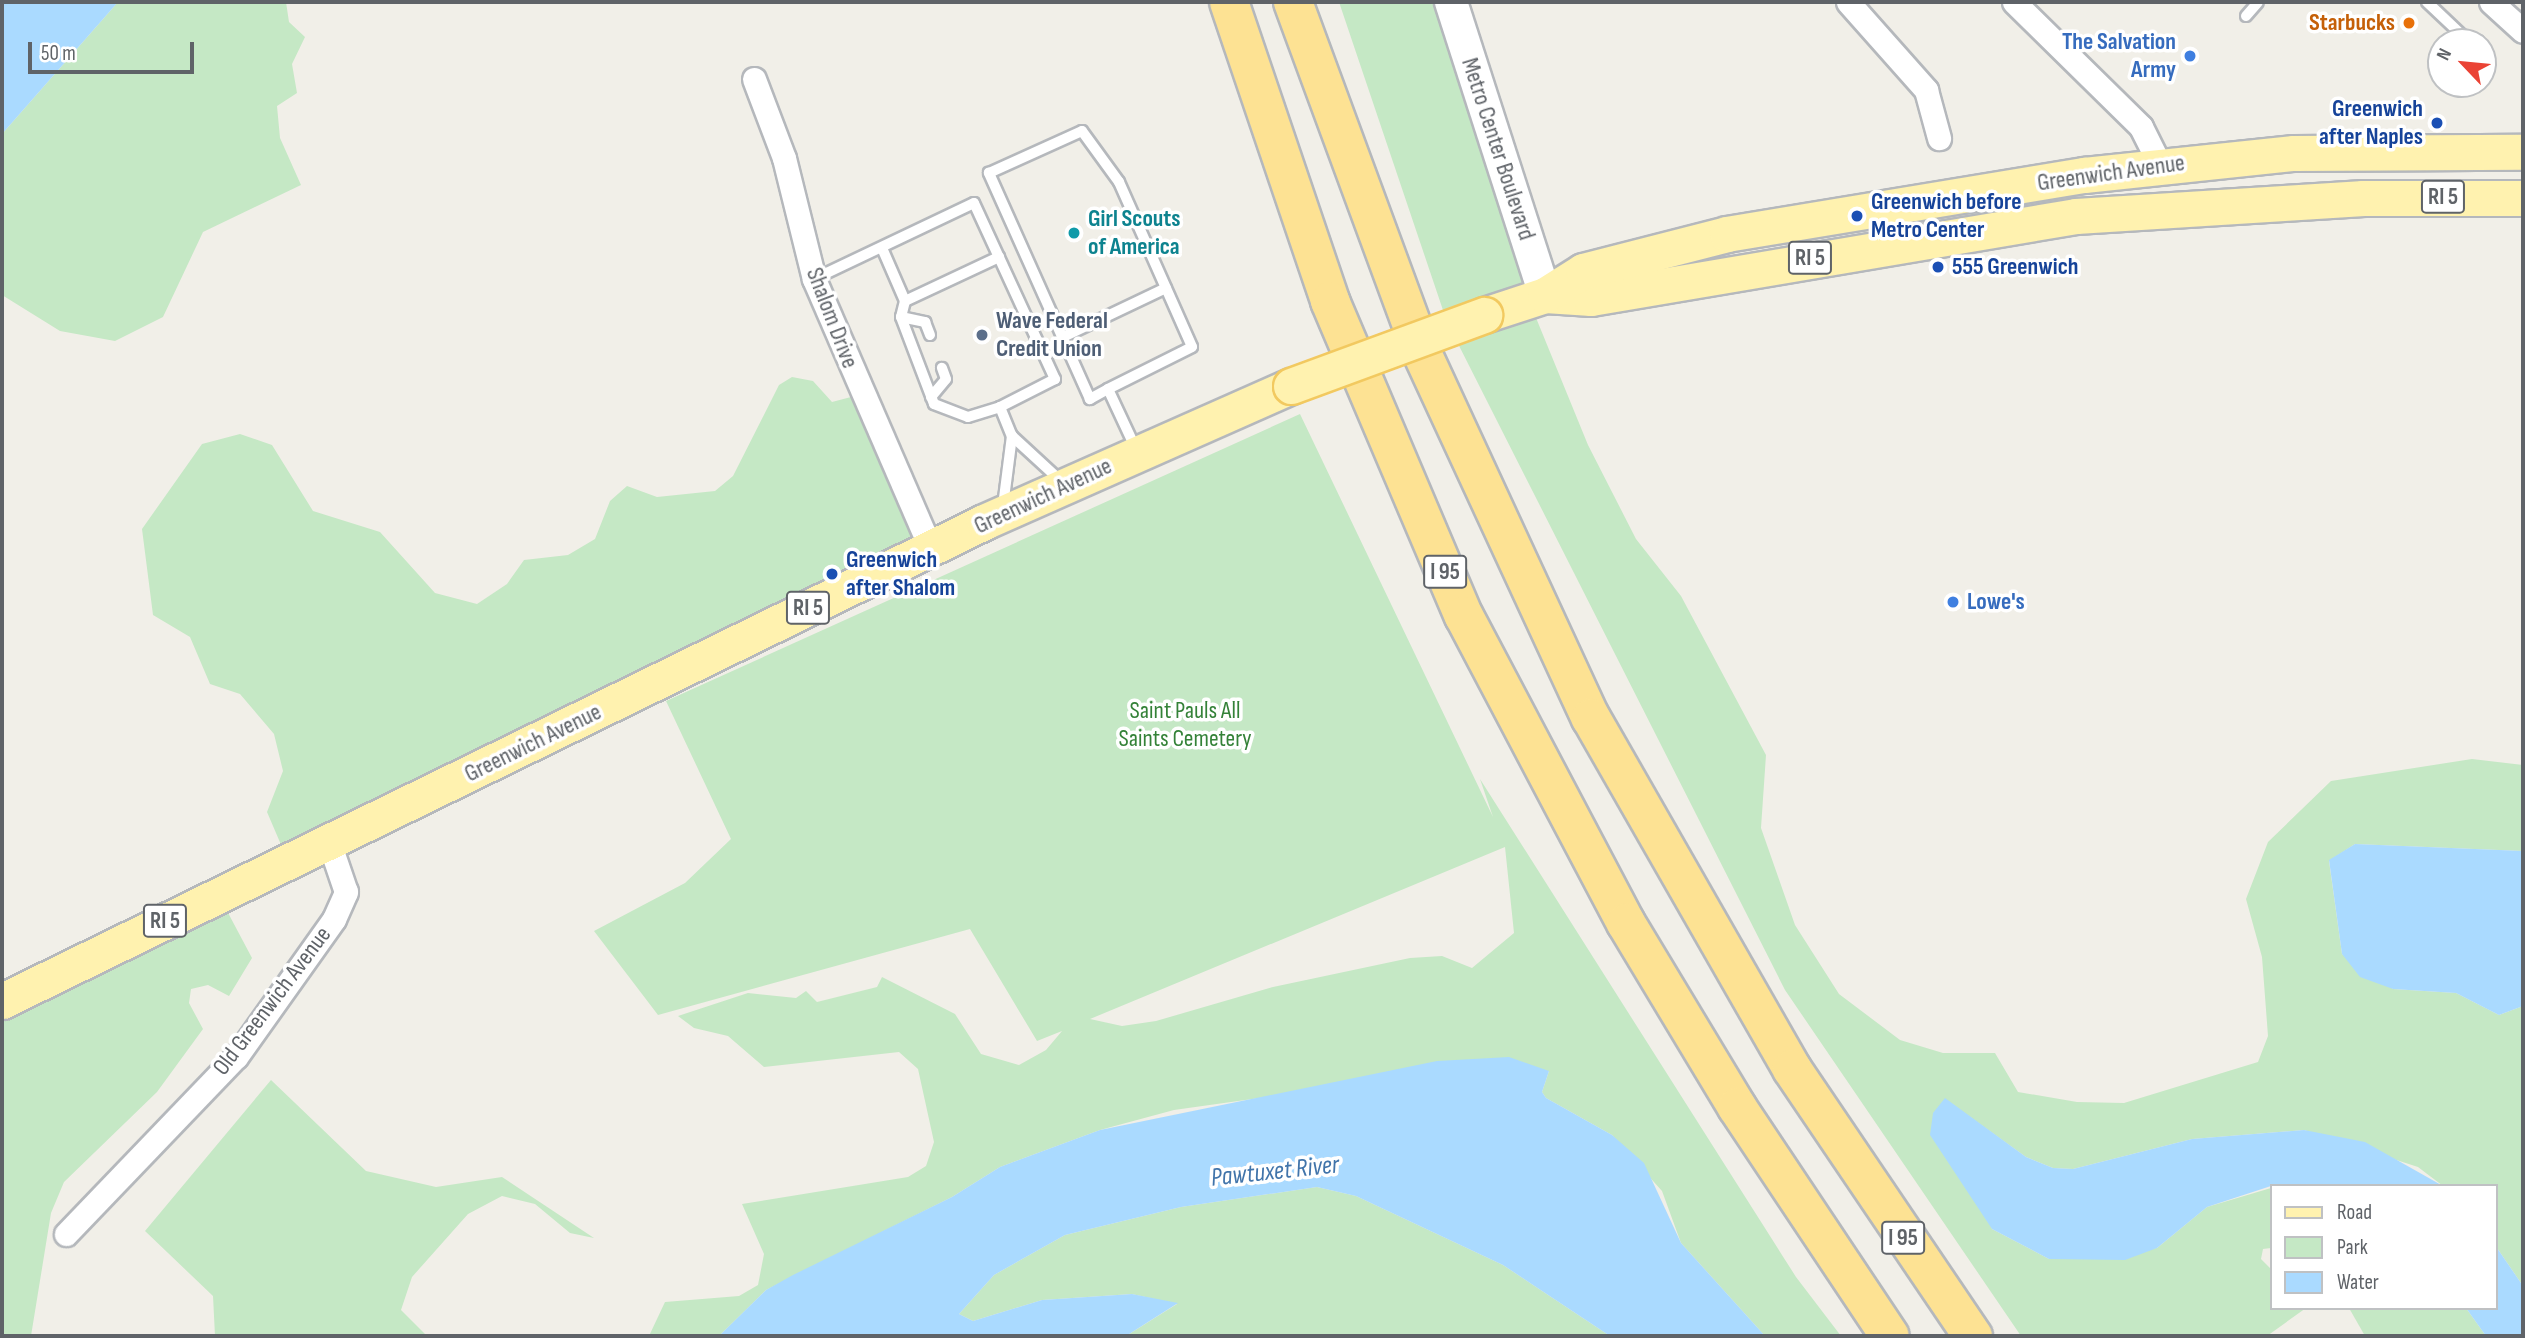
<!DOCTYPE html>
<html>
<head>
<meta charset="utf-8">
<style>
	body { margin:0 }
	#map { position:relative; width:2525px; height:1338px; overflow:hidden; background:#f1efe8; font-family:"Sofia Sans Condensed",sans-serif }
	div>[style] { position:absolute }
	.green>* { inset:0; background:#c5e8c5 }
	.water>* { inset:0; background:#aadaff }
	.roads { filter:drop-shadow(2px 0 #b5b8bc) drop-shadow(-2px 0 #b5b8bc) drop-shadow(0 2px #b5b8bc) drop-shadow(0 -2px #b5b8bc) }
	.lane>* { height:10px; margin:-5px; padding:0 5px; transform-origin:5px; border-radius:5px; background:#fff }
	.street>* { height:23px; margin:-11.5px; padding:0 11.5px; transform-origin:11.5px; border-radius:11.5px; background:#fff }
	.secondary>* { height:32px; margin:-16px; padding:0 16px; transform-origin:16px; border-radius:16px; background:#fff }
	.primary>* { height:35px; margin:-17.5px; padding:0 17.5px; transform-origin:17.5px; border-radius:17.5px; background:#fff2af }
	.highway>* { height:38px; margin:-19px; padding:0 19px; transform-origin:19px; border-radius:19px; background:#fde293 }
	.bridges { filter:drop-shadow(2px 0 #f2c960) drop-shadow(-2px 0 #f2c960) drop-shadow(0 2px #f2c960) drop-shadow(0 -2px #f2c960) }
	.primary-bridge>* { height:35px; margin:-17.5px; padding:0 17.5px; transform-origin:17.5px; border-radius:17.5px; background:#fff2af }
	.dots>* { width:19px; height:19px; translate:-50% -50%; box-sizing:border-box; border:4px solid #fff; border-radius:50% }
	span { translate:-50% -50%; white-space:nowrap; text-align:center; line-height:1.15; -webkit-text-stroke:7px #fff; paint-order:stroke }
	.shield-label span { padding:2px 5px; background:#fff; border:2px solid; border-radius:5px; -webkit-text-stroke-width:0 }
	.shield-label { font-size:23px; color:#5f6368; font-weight:700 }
	.food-label { font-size:24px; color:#c56008; font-weight:700 }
	.right { translate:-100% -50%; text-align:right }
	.shop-label { font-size:24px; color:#366cbe; font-weight:700 }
	.left { translate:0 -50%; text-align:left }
	.transit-label { font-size:24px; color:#164399; font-weight:700 }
	.street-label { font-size:24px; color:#5f6368 }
	.culture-label { font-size:24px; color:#0d838f; font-weight:700 }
	.service-label { font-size:24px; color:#4e5e75; font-weight:700 }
	.park-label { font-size:24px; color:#348238 }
	.water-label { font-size:26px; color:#4174aa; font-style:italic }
	.frame { position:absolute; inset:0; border:4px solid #5f6368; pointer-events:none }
	.legend { position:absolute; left:2270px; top:1184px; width:228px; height:126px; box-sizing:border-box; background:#fff; border:2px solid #bfc1c3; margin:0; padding:9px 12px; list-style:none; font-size:21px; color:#5f6368 }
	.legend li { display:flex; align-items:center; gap:14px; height:35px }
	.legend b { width:35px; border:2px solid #bfc1c3 }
	.north { position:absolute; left:2427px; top:28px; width:70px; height:70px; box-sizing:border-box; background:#fff; border:2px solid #bfc1c3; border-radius:50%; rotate:296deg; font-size:19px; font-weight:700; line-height:28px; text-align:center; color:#5f6368 }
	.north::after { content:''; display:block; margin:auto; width:24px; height:32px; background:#ea4335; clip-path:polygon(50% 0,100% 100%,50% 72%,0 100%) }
	.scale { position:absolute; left:28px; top:42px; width:166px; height:32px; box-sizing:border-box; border:4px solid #5f6368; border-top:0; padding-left:9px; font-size:21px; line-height:24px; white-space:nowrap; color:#5f6368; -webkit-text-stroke:5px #fff; paint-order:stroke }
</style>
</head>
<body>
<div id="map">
	<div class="green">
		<i style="clip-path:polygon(118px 2px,286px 2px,289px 22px,305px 37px,292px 64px,297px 93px,277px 106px,280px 138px,301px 185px,203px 232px,163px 317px,115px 341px,60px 331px,2px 295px,2px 134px)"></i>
		<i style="clip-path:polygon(1339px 2px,1451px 2px,1532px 308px,1588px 445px,1636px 539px,1681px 596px,1766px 755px,1761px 828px,1795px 925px,1839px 994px,1900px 1040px,1943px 1053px,1995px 1053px,2018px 1092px,2077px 1102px,2124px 1103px,2258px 1062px,2268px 1036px,2262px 957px,2246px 899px,2268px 842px,2331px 781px,2472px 759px,2523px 765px,2523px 851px,2355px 844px,2329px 861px,2342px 954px,2393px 989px,2456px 993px,2499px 1015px,2523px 1006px,2523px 1286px,2495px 1245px,2495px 1186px,2443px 1186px,2418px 1167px,2304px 1130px,2192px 1139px,2073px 1169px,2053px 1168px,2026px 1157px,1945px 1099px,1992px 1229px,2049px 1259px,2157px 1248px,2207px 1207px,2271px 1188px,2271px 1248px,2263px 1249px,2261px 1259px,2271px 1269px,2271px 1308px,2306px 1308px,2267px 1336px,2021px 1336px,1785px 990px,1447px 322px)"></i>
		<i style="clip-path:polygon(792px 377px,813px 381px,832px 402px,870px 392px,929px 546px,288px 861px,267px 812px,283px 771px,274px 734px,240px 694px,210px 684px,190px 637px,153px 615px,142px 529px,202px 444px,240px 434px,272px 445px,313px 511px,380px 532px,435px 593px,477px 604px,507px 584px,524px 560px,568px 555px,595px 539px,610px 501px,627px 486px,657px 497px,715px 491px,733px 476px,779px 385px)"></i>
		<i style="clip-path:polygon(evenodd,1300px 414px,1493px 817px,1480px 779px,1796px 1277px,1841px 1336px,1765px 1336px,1681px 1243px,1662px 1191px,1612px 1135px,1546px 1098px,1542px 1092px,1549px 1071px,1330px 1088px,1174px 1110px,1100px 1130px,1000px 1167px,952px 1197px,766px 1290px,719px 1336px,649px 1336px,665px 1302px,739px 1296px,758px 1285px,764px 1254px,742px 1204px,908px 1177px,926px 1166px,934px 1142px,918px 1069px,899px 1052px,764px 1067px,728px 1036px,694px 1028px,678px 1016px,748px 993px,796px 998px,806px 991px,817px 1002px,877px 987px,882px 977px,955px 1014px,981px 1054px,1019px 1065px,1046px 1050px,1062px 1031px,1037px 1041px,970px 929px,658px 1015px,594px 931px,685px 883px,731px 839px,666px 701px,1300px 414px,1505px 847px,1514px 933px,1472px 968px,1442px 956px,1410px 958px,1273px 987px,1156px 1021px,1122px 1026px,1090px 1019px,1505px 847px)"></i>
		<i style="clip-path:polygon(226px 909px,252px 958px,229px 996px,208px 985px,191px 989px,189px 1003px,203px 1029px,157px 1092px,64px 1182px,51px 1213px,31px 1336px,2px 1336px,2px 1021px,191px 914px)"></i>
		<i style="clip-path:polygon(271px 1080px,366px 1171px,436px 1187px,502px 1177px,594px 1238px,570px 1233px,535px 1204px,502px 1196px,468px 1214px,412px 1277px,401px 1310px,427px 1336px,215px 1336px,213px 1296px,145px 1231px)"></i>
		<i style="clip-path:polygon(1317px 1187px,1356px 1196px,1503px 1265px,1610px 1336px,1126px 1336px,1177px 1304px,1132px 1294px,1042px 1300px,973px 1321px,959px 1314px,994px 1275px,1065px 1235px,1181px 1207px)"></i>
		<i style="clip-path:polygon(2349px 1308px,2466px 1308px,2486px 1336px,2365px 1336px)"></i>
	</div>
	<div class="water">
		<i style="clip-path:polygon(2px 2px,118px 2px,2px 134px)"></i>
		<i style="clip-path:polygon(2355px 844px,2523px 851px,2523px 1006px,2499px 1015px,2456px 993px,2393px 989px,2360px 977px,2342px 954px,2329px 860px)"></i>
		<i style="clip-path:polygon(1509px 1057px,1549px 1071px,1542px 1092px,1546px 1098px,1612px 1135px,1644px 1163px,1681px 1243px,1765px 1336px,1610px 1336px,1503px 1265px,1356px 1196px,1317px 1187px,1181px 1207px,1065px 1235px,994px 1275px,959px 1314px,973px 1321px,1042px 1300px,1132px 1294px,1178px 1303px,1126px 1336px,719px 1336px,766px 1290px,793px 1275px,952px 1197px,1000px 1167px,1100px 1130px,1437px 1061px)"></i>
		<i style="clip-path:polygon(1945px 1098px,2026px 1157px,2053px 1168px,2073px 1169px,2192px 1139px,2304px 1130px,2365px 1142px,2443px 1186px,2271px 1186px,2207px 1207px,2157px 1248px,2125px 1260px,2049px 1259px,1992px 1229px,1930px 1135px,1933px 1113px)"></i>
		<i style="clip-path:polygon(2495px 1245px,2523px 1286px,2523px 1336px,2486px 1336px,2466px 1308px,2495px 1308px)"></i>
	</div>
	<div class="roads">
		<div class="lane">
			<i style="left:2427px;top:2px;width:50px;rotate:43.4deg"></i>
			<i style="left:2463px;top:36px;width:16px;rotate:18deg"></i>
			<i style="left:2246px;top:16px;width:18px;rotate:-49deg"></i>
			<i style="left:882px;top:248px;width:58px;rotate:66.5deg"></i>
			<i style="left:905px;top:301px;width:16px;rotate:104deg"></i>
			<i style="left:901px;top:317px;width:93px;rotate:69.2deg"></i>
			<i style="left:934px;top:404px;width:36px;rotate:21deg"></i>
			<i style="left:968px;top:417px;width:34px;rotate:-17deg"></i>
			<i style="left:814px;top:279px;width:177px;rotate:-25.4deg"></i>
			<i style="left:974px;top:203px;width:194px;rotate:65.3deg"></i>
			<i style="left:1055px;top:379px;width:62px;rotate:153deg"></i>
			<i style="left:1000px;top:407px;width:31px;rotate:68deg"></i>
			<i style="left:905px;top:301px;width:104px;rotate:-25.1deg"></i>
			<i style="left:901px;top:317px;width:25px;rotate:12deg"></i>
			<i style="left:925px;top:322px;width:14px;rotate:69deg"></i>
			<i style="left:1063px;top:337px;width:114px;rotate:-25.4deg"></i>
			<i style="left:1108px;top:389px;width:21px;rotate:151deg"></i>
			<i style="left:1090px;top:399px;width:248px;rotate:-114.1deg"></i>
			<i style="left:989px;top:173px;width:102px;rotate:-24.3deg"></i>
			<i style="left:1082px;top:131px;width:63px;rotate:54deg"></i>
			<i style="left:1119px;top:182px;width:180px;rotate:66.1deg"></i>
			<i style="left:1192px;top:347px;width:94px;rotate:153.4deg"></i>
			<i style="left:1108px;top:389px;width:66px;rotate:65deg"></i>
			<i style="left:931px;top:397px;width:23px;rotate:-50deg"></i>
			<i style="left:946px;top:379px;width:12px;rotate:-110deg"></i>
			<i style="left:1003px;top:506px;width:71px;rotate:-82.7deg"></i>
			<i style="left:1012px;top:436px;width:67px;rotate:42.6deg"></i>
		</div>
		<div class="street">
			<i style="left:1848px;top:2px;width:118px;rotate:48.4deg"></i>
			<i style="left:1926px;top:90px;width:50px;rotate:74.8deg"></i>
			<i style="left:2014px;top:2px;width:178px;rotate:44.5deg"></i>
			<i style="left:2141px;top:127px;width:42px;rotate:63.4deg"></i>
			<i style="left:2491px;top:2px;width:43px;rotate:42.2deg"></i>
			<i style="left:754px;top:79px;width:85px;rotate:69.2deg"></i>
			<i style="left:784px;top:158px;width:125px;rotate:76.1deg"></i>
			<i style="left:814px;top:279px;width:295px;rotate:66.6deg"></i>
			<i style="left:66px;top:1234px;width:245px;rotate:-46.2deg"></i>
			<i style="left:236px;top:1057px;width:169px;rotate:-54.6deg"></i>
			<i style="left:334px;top:919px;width:30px;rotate:-66deg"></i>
			<i style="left:346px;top:892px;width:53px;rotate:-108.8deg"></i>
		</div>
		<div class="secondary">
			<i style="left:1451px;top:2px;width:308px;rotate:72.2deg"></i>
		</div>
		<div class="primary">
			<i style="left:1545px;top:295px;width:46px;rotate:3.7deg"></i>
			<i style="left:1591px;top:298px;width:492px;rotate:-9.6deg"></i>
			<i style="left:2076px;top:216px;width:288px;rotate:-3.6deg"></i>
			<i style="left:2363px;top:198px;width:160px"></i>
			<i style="left:1484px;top:315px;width:64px;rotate:-18.2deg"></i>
			<i style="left:1545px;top:295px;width:45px;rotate:-32.3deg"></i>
			<i style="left:1583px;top:271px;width:149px;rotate:-14.4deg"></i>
			<i style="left:1727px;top:234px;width:362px;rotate:-9.4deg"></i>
			<i style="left:2084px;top:175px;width:211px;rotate:-6deg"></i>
			<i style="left:2294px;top:153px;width:229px;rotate:-0.3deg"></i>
			<i style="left:2px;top:1001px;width:1093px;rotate:-26deg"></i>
			<i style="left:984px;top:522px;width:336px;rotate:-23.9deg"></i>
		</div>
		<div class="highway">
			<i style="left:1229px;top:2px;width:316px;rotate:71.3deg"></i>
			<i style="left:1330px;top:301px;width:342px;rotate:67deg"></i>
			<i style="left:1464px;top:616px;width:347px;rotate:62.2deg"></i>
			<i style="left:1626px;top:923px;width:215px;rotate:58.9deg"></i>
			<i style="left:1737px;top:1107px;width:275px;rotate:56.3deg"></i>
			<i style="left:1293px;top:2px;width:374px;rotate:69.8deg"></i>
			<i style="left:1422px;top:353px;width:402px;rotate:65.2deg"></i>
			<i style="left:1591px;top:718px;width:404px;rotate:60.2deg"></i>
			<i style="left:1792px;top:1069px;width:323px;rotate:55.9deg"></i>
		</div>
	</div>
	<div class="bridges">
		<div class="primary-bridge">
			<i style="left:1291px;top:386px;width:206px;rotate:-20.2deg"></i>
		</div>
	</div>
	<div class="dots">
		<i style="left:2409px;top:23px;background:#e8710a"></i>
		<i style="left:2190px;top:56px;background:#3f7fe0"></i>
		<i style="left:2437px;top:123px;background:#1a4fb4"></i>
		<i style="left:1857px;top:216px;background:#1a4fb4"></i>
		<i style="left:1074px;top:233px;background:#0f9aa8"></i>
		<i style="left:1938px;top:267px;background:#1a4fb4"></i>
		<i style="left:982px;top:335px;background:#5c6f8a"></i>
		<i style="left:832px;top:574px;background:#1a4fb4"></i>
		<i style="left:1953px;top:602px;background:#3f7fe0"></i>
	</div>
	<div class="shield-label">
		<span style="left:2443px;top:197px">RI 5</span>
		<span style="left:1810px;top:258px">RI 5</span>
		<span style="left:1445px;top:572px">I 95</span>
		<span style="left:808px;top:608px">RI 5</span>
		<span style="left:165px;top:921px">RI 5</span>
		<span style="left:1903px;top:1238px">I 95</span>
	</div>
	<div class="food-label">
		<span class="right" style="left:2395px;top:23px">Starbucks</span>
	</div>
	<div class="shop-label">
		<span class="right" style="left:2176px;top:56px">The Salvation<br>Army</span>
		<span class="left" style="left:1967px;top:602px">Lowe's</span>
	</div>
	<div class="transit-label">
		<span class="right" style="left:2423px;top:123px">Greenwich<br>after Naples</span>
		<span class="left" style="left:1871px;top:216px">Greenwich before<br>Metro Center</span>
		<span class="left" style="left:1952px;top:267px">555 Greenwich</span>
		<span class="left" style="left:846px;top:574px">Greenwich<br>after Shalom</span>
	</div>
	<div class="street-label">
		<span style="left:1498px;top:149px;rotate:72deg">Metro Center Boulevard</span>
		<span style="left:2111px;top:173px;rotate:-8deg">Greenwich Avenue</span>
		<span style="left:832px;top:318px;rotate:69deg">Shalom Drive</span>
		<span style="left:1043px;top:496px;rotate:-25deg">Greenwich Avenue</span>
		<span style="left:533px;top:743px;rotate:-26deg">Greenwich Avenue</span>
		<span style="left:272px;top:1001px;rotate:-53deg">Old Greenwich Avenue</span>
	</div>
	<div class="culture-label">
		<span class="left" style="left:1088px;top:233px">Girl Scouts<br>of America</span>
	</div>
	<div class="service-label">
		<span class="left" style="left:996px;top:335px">Wave Federal<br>Credit Union</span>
	</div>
	<div class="park-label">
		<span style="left:1185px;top:725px">Saint Pauls All<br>Saints Cemetery</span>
	</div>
	<div class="water-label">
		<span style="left:1275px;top:1172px;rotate:-6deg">Pawtuxet River</span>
	</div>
	<div class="frame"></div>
	<ul class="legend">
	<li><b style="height:9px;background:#fff2af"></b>Road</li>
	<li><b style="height:19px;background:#c5e8c5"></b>Park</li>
	<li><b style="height:19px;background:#aadaff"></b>Water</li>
	</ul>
	<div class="north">N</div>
	<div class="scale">50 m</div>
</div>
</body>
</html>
